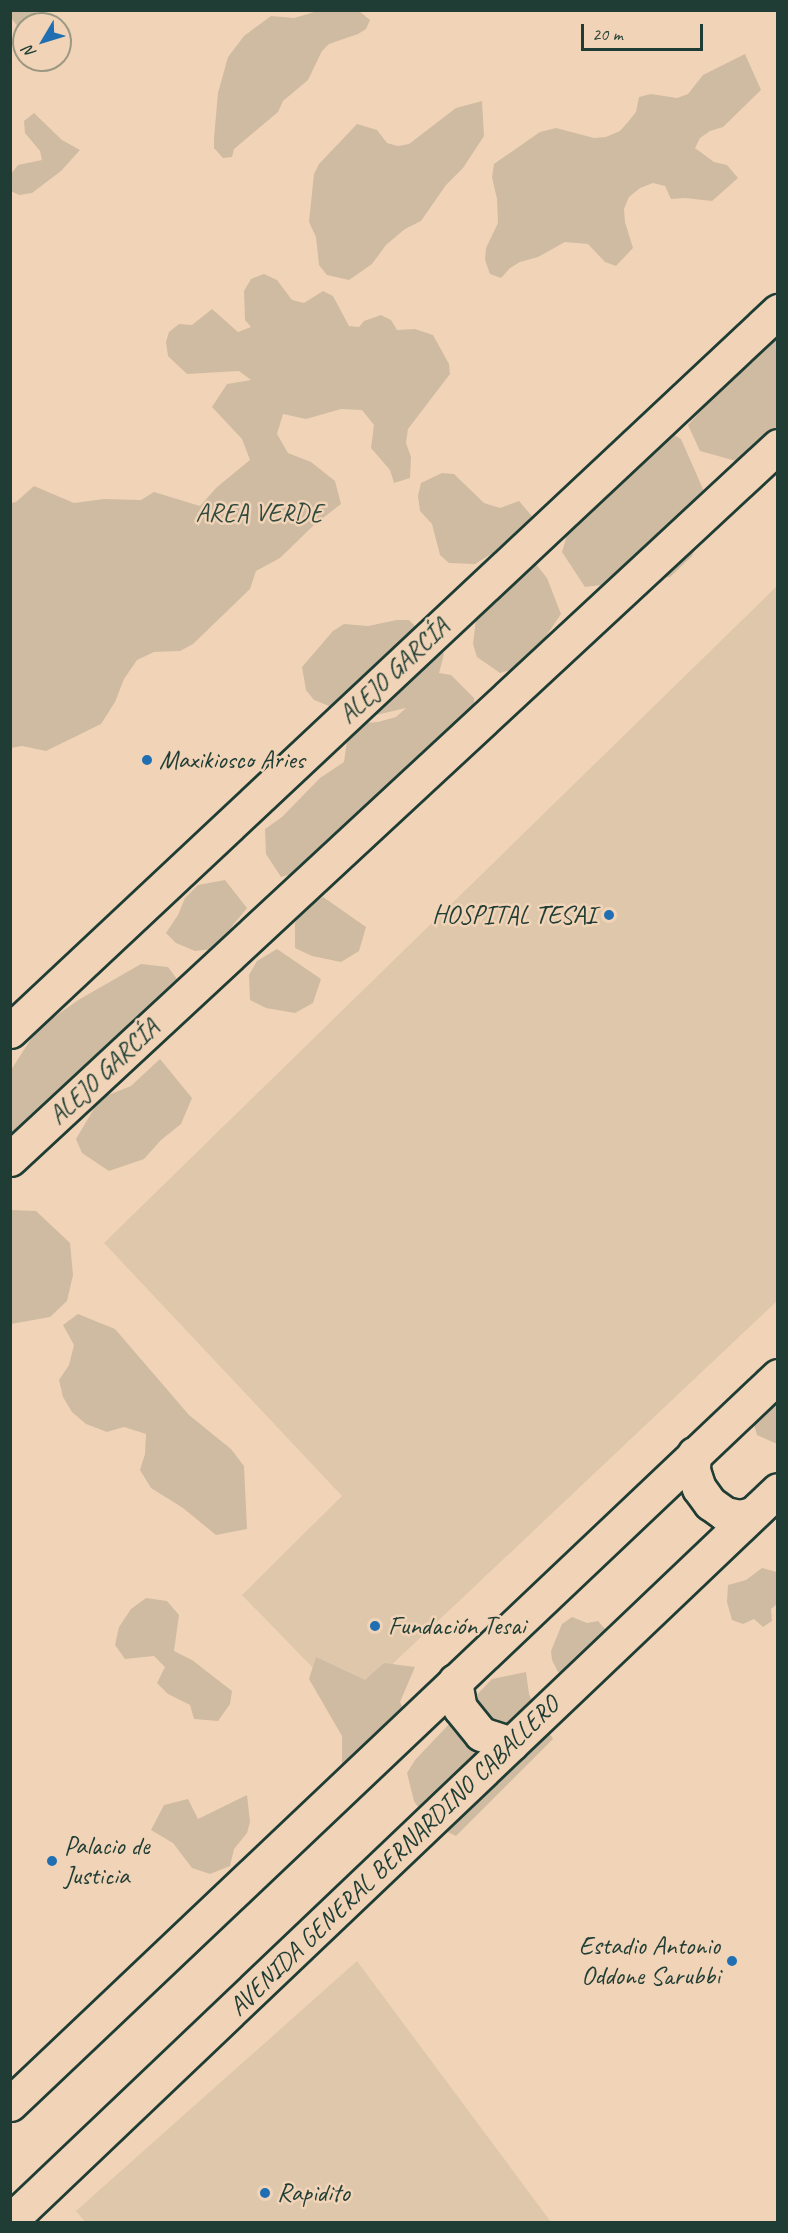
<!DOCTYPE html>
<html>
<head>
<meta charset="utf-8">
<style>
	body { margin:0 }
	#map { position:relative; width:788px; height:2233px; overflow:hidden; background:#f1d4b7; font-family:Caveat,sans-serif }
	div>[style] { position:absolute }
	.built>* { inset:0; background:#dfc7ac }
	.green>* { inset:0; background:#cfbba2 }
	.roads { filter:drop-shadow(2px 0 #1f3d34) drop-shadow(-2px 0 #1f3d34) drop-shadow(0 2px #1f3d34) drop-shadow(0 -2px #1f3d34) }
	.tertiary>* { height:33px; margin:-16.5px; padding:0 16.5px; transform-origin:16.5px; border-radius:16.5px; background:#f1d4b7 }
	.primary>* { height:33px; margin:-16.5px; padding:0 16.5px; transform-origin:16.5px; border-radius:16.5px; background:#f1d4b7 }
	.dots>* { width:16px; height:16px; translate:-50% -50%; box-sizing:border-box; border:3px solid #f1d4b7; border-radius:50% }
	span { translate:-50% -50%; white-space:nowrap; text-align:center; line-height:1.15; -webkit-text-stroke:5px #f1d4b7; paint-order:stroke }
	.park-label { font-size:26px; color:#314a3f }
	.street-label { font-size:26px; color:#1f3d34 }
	.poi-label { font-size:26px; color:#1f3d34 }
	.left { translate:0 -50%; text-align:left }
	.right { translate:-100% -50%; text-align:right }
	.frame { position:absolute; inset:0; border:12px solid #1f3d34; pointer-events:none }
	.north { position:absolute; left:12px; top:12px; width:60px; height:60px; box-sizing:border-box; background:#f1d4b7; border:2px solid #9d9883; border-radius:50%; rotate:232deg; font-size:16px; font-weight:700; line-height:24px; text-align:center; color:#1f3d34 }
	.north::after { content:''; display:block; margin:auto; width:21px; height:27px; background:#1f6fb2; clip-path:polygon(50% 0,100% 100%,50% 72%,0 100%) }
	.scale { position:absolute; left:581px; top:24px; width:122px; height:27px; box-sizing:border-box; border:3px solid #1f3d34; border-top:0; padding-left:8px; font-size:18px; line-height:21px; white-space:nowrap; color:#1f3d34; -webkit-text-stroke:4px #f1d4b7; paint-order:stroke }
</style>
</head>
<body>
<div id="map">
	<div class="built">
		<i style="clip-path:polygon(777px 586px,777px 1301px,349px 1705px,242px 1595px,342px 1496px,104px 1243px)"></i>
		<i style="clip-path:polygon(357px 1961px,551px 2222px,85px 2222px,76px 2211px)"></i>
	</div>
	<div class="green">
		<i style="clip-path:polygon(321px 10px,359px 11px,370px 20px,366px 29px,358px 34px,329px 44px,322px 51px,308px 80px,283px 101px,278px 112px,234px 149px,232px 157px,223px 158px,214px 148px,214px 138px,218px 93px,228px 57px,244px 36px,271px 16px,294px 18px)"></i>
		<i style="clip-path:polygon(10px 11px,37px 11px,33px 24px,24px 24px,24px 27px,19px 28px,11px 18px)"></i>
		<i style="clip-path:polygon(745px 54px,761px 90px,723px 127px,710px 131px,700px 138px,695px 148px,714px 162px,727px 165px,738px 178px,712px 201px,685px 198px,671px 199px,665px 186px,653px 183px,640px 188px,629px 197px,624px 209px,625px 222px,633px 248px,616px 266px,605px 262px,588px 244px,565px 242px,538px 257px,520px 262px,510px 268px,501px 278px,490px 274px,485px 260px,486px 248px,498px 223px,497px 199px,492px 177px,494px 164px,540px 132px,556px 128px,594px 138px,606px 137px,620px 131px,628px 122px,636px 112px,639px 97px,651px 94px,677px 98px,688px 94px,703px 75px)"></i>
		<i style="clip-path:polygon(482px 101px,484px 136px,463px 168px,446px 185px,421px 221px,405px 229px,386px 245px,372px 264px,349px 280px,327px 275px,319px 265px,316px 237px,309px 222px,314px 174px,319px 164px,357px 124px,377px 130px,387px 143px,398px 146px,409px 144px,456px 108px)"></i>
		<i style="clip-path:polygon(34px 113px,62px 140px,80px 150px,61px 171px,32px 193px,19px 195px,11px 191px,11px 174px,18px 165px,42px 160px,40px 151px,25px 133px,24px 121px)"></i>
		<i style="clip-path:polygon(264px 274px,277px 280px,292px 300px,304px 303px,323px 291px,333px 296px,349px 326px,359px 327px,364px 321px,381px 315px,391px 320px,397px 330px,415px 329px,433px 335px,449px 364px,450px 374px,408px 429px,406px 443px,411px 457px,410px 478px,394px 483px,390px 470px,371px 448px,374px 425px,362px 410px,341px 409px,306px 419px,283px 414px,277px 434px,288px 453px,311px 462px,335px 481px,341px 504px,314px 525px,280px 558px,256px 571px,250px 589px,193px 644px,180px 651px,154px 652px,137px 660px,124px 679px,115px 702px,101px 724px,46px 751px,22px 746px,11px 748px,11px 503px,16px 502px,34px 486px,74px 503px,104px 499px,141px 500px,154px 492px,200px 506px,217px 487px,250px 460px,242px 439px,212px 407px,227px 384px,251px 380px,239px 371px,187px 374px,168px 356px,166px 342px,169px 332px,179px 324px,192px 325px,212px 309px,238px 332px,251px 327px,245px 320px,244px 291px,251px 279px)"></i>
		<i style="clip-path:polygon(777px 339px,777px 430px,736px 461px,700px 451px,688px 425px,747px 359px)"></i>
		<i style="clip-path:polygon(664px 429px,681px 439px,710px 505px,707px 526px,692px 556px,670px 577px,585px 587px,562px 552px,569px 528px)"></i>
		<i style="clip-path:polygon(442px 473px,454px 474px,484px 503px,500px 508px,519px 501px,536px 521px,517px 538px,475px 564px,449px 563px,440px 555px,432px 524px,420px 511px,418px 496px,421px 483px)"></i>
		<i style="clip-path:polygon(535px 563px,547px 578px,561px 614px,526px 666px,500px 673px,477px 657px,473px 644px,477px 611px)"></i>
		<i style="clip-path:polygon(397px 620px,409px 620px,444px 654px,439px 673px,451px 675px,474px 698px,475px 710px,356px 856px,281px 877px,266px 854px,265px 829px,282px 817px,320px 778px,344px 762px,348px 734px,363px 723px,378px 722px,396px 717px,406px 708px,376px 715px,337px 709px,314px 700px,306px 690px,302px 667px,333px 631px,344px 624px,368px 626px)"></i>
		<i style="clip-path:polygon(225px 880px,247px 908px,233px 925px,222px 948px,195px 951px,176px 943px,166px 933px,178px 915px,185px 898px,198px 885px)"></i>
		<i style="clip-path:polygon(323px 897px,366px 927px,359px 951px,341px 962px,312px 956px,295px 948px,295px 923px,303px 910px)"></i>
		<i style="clip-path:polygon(277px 949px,321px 979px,313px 1003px,295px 1013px,266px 1008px,250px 1000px,249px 975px,257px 961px)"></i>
		<i style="clip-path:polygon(141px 964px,168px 967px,188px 994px,157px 1050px,103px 1097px,131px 1086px,160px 1059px,192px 1098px,181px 1124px,161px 1140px,144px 1159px,109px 1171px,82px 1153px,76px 1139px,99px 1100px,11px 1170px,11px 1070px,38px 1028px,80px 999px)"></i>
		<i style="clip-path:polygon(11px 1210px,36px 1211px,70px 1243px,73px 1275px,67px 1301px,50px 1317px,11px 1324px)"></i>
		<i style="clip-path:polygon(78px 1314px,115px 1329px,189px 1415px,231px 1449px,244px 1466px,247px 1529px,216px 1535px,183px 1508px,151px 1488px,140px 1470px,145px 1454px,146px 1434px,124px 1427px,107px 1432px,86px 1424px,72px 1412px,63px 1397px,59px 1380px,69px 1365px,74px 1345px,63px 1325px)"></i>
		<i style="clip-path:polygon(777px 1359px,777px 1444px,757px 1435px,748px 1404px,756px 1370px)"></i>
		<i style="clip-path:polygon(762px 1568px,777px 1572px,777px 1604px,771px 1609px,772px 1621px,763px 1627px,754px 1619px,743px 1624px,732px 1620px,727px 1602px,728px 1585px,746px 1580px)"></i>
		<i style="clip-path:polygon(146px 1598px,167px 1601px,179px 1615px,174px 1651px,192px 1660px,232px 1691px,230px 1704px,218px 1721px,194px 1719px,190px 1705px,168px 1694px,157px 1683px,165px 1667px,154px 1656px,125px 1659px,115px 1645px,119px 1627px,131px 1609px)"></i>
		<i style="clip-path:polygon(572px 1617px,587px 1623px,598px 1621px,612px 1637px,586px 1684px,558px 1672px,552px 1660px,551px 1651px,562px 1624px)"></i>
		<i style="clip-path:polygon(316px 1657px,365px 1680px,384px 1663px,415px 1667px,400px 1702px,411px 1723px,377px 1755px,342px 1765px,342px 1736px,309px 1679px)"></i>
		<i style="clip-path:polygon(526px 1672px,529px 1694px,536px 1711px,553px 1739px,456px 1836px,429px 1823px,414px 1801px,407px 1773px,415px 1760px,492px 1679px)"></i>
		<i style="clip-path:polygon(247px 1795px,250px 1822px,247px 1833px,234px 1849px,230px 1866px,210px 1874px,192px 1868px,173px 1843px,151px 1830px,164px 1805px,188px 1799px,198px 1819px)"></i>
	</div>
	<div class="roads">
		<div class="tertiary">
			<i style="left:10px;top:1031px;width:1053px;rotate:-43.15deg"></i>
			<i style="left:10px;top:1159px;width:1048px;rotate:-42.87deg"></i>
		</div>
		<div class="primary">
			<i style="left:694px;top:1454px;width:16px;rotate:94deg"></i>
			<i style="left:693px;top:1470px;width:19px;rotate:72deg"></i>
			<i style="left:699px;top:1488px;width:19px;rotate:54deg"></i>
			<i style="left:710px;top:1503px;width:19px;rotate:36deg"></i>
			<i style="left:725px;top:1514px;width:15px;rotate:11deg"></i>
			<i style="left:740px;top:1517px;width:12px;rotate:-14deg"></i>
			<i style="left:455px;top:1681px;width:27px;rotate:80deg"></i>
			<i style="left:460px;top:1708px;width:33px;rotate:51deg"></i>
			<i style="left:481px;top:1734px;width:32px;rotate:18deg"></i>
			<i style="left:10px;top:2104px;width:1058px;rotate:-43.47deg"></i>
			<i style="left:10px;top:2221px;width:1060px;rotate:-43.59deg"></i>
		</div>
	</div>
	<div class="dots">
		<i style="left:147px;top:760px;background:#1f6fb2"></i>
		<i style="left:609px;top:915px;background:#1f6fb2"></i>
		<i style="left:375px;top:1626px;background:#1f6fb2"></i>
		<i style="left:52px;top:1861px;background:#1f6fb2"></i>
		<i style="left:732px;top:1961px;background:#1f6fb2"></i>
		<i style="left:265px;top:2193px;background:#1f6fb2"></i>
	</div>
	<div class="park-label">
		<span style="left:259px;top:513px">AREA VERDE</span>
	</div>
	<div class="street-label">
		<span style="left:394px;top:671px;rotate:-43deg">ALEJO GARCÍA</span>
		<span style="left:104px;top:1072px;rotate:-43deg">ALEJO GARCÍA</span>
		<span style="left:394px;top:1856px;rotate:-44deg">AVENIDA GENERAL BERNARDINO CABALLERO</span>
	</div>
	<div class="poi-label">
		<span class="left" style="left:159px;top:760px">Maxikiosco Aries</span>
		<span class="right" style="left:596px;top:915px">HOSPITAL TESAI</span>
		<span class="left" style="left:388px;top:1626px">Fundación Tesai</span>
		<span class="left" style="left:64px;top:1861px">Palacio de<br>Justicia</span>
		<span class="right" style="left:720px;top:1961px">Estadio Antonio<br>Oddone Sarubbi</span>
		<span class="left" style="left:277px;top:2193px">Rapidito</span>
	</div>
	<div class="frame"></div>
	<div class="north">N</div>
	<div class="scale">20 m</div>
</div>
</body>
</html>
